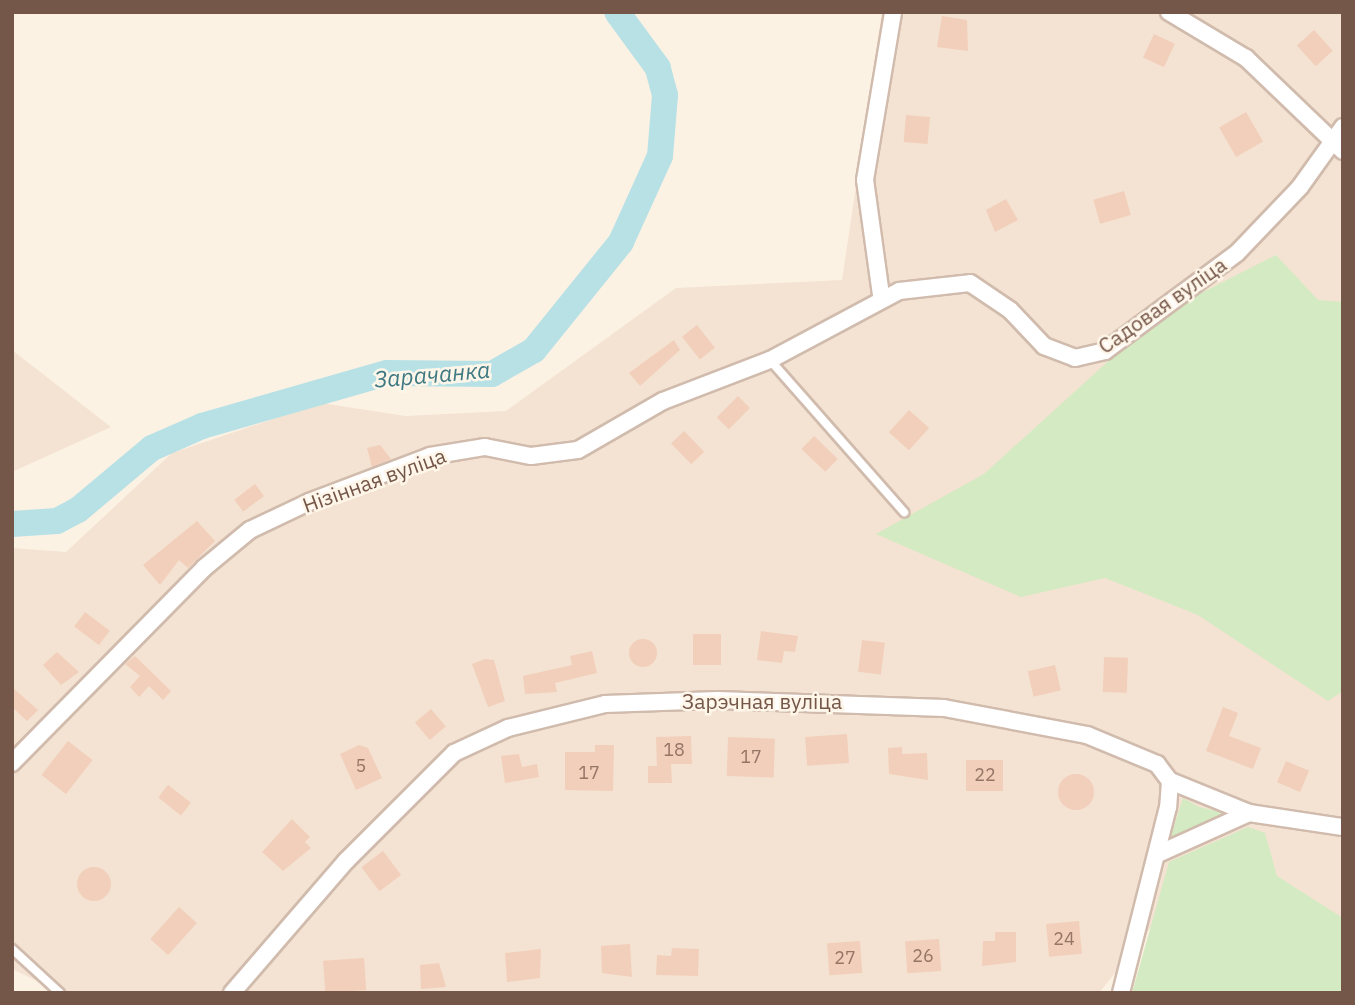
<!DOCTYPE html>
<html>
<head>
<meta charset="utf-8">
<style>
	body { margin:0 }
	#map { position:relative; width:1355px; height:1005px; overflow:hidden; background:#fcf2e4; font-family:"IBM Plex Sans",sans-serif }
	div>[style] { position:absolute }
	.residential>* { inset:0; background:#f4e3d2 }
	.green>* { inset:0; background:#d4eac2 }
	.river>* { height:26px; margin:-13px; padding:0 13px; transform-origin:13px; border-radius:13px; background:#b8e1e6 }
	.building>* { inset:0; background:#f2cfbb; transform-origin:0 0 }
	.round { border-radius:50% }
	.roads { filter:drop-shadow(2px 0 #d0bbad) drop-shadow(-2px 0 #d0bbad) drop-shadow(0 2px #d0bbad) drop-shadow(0 -2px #d0bbad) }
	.lane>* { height:8px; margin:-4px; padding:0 4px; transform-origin:4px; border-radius:4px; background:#fff }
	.street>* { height:16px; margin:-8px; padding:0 8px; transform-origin:8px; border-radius:8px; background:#fff }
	span { translate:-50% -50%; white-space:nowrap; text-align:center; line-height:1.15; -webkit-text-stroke:5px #fff6ea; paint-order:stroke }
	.number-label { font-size:18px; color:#947566 }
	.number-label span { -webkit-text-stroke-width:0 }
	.street-label { font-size:21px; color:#755749 }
	.water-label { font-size:23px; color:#3f7982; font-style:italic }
	.frame { position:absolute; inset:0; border:14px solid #755749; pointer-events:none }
</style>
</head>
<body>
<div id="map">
	<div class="residential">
		<i style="clip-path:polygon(882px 12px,1343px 12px,1343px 926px,1187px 882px,1099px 993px,62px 993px,12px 969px,12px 548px,66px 552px,172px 453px,321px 403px,406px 416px,506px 411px,676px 288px,842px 280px)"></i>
		<i style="clip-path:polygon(12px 350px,111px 427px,12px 472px)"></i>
	</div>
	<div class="green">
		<i style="clip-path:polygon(1276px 255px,1318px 300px,1343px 302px,1343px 691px,1328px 701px,1198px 615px,1105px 578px,1021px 597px,876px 534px,984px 474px,1160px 314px)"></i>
		<i style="clip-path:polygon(1183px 798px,1199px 807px,1233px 815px,1169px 842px)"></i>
		<i style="clip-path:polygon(1248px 827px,1265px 833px,1277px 876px,1343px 918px,1343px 993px,1132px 993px,1169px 862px)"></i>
	</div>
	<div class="river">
		<i style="left:12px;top:524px;width:45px;rotate:-3.8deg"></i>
		<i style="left:57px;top:521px;width:24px;rotate:-28deg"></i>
		<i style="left:78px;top:510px;width:97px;rotate:-40deg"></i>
		<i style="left:152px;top:448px;width:55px;rotate:-23.7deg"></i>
		<i style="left:202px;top:426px;width:192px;rotate:-16deg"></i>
		<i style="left:387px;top:373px;width:105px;rotate:0.5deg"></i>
		<i style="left:492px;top:374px;width:48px;rotate:-29.7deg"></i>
		<i style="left:534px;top:350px;width:139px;rotate:-51.1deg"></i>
		<i style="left:621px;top:242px;width:94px;rotate:-65.6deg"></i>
		<i style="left:660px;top:156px;width:61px;rotate:-85.3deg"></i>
		<i style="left:665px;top:95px;width:28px;rotate:-105deg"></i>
		<i style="left:658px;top:68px;width:69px;rotate:-126.2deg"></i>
	</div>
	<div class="building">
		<i style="clip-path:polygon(942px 16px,967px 20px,968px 51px,937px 47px)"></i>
		<i style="left:1314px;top:30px;width:28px;height:23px;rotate:48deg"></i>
		<i style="left:1154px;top:34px;width:23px;height:26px;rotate:25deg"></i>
		<i style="left:1246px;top:112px;width:34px;height:31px;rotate:60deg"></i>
		<i style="left:906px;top:115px;width:24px;height:27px;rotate:5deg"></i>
		<i style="left:1124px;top:191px;width:25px;height:32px;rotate:74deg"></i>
		<i style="clip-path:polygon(1006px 199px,1018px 220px,995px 232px,986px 210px)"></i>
		<i style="left:697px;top:325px;width:29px;height:19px;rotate:52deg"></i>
		<i style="clip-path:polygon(674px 340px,680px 350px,640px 386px,629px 373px)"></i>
		<i style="left:738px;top:396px;width:17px;height:30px;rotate:45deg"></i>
		<i style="left:909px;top:410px;width:27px;height:30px;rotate:42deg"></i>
		<i style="left:684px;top:431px;width:29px;height:18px;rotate:46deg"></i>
		<i style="left:814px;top:436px;width:33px;height:18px;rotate:44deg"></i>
		<i style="clip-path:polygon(380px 445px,391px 459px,372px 467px,367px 448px)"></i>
		<i style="left:255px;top:484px;width:15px;height:26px;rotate:53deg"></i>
		<i style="clip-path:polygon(197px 521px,215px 541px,188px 568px,179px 560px,160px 585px,143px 565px)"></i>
		<i style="left:85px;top:612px;width:31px;height:18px;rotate:37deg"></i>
		<i style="clip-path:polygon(761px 631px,798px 636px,795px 652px,784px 651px,782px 663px,757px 660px)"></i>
		<i style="left:693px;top:634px;width:28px;height:31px"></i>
		<i class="round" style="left:629px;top:639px;width:28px;height:28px"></i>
		<i style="left:862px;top:640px;width:23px;height:32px;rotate:7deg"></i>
		<i style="clip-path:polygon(592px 651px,597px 673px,555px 683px,557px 692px,525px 694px,523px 676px,572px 665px,570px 656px)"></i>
		<i style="clip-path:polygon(57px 652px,79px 672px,61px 685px,43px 665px)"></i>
		<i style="clip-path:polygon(135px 656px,171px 691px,163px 700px,149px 686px,139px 697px,130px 687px,140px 676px,125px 664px)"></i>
		<i style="left:1104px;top:657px;width:24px;height:35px;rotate:2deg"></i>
		<i style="clip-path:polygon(485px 659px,494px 660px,505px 701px,488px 707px,472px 664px)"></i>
		<i style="left:1055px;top:665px;width:26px;height:28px;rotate:77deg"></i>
		<i style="clip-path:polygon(12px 687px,38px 710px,27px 721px,12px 707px)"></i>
		<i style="clip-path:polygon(1223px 707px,1238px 713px,1229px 736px,1261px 748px,1253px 769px,1206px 751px)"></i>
		<i style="left:431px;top:709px;width:23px;height:21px;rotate:50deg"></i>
		<i style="left:847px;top:734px;width:29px;height:42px;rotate:86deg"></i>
		<i style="clip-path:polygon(691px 736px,692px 764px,671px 764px,672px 783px,648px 783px,648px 766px,657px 766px,656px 737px)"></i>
		<i style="left:728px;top:737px;width:47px;height:39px;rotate:2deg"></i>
		<i style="left:68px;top:741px;width:31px;height:43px;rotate:38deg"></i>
		<i style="clip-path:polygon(359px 745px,368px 748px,382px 778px,356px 790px,340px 754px)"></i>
		<i style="clip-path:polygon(595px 745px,614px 745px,613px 791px,565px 790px,565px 752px,595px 752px)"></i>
		<i style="clip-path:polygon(902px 747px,902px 754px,927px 753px,928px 780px,889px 774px,888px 748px)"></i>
		<i style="clip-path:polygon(519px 754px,522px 767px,537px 764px,539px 777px,505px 783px,501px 756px)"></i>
		<i style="left:966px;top:760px;width:37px;height:31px"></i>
		<i style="left:1286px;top:761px;width:25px;height:23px;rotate:23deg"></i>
		<i class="round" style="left:1058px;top:774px;width:36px;height:36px"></i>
		<i style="left:168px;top:785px;width:29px;height:16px;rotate:38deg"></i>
		<i style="clip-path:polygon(292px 819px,310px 837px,305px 842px,311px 848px,283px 871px,262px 852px)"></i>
		<i style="left:383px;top:851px;width:30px;height:27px;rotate:53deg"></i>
		<i class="round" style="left:77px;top:867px;width:34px;height:34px"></i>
		<i style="left:179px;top:907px;width:24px;height:43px;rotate:42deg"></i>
		<i style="left:1079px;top:921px;width:33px;height:33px;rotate:85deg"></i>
		<i style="clip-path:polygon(995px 932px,1016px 932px,1016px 962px,982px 966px,983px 941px,995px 941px)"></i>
		<i style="left:939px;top:939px;width:32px;height:34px;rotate:86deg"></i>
		<i style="left:860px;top:941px;width:32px;height:33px;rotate:86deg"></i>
		<i style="clip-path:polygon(630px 944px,632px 977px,602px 973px,601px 946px)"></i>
		<i style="clip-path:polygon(672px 948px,699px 949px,698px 976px,656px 975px,657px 955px,671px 956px)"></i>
		<i style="clip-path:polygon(541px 949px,540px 978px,507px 982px,505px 953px)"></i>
		<i style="left:364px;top:958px;width:32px;height:41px;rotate:86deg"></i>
		<i style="clip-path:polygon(439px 963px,446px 987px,421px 989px,420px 965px)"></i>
	</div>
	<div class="roads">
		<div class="lane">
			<i style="left:770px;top:360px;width:203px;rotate:48.6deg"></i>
			<i style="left:12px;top:949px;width:65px;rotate:42.5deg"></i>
		</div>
		<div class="street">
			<i style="left:1169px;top:12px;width:90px;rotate:30.9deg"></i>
			<i style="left:1246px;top:58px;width:134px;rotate:43.8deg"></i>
			<i style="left:881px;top:295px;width:116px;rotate:-97.9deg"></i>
			<i style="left:865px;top:180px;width:170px;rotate:-80.5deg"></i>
			<i style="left:12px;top:763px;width:274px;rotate:-45.4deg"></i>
			<i style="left:204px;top:568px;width:60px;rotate:-39.6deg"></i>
			<i style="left:250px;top:530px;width:65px;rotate:-25.4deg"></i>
			<i style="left:309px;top:502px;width:129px;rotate:-20.8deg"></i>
			<i style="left:430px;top:456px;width:56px;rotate:-9.3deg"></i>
			<i style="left:485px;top:447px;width:47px;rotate:11.1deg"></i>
			<i style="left:531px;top:456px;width:47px;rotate:-7.3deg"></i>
			<i style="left:578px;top:450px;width:98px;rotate:-30deg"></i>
			<i style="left:663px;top:401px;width:115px;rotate:-21deg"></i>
			<i style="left:770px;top:360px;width:146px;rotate:-28.1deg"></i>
			<i style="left:899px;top:291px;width:71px;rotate:-6.4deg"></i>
			<i style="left:970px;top:283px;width:48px;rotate:34deg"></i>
			<i style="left:1010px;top:310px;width:50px;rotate:46.6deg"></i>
			<i style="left:1044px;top:346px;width:33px;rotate:21deg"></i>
			<i style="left:1075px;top:358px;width:31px;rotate:-13deg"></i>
			<i style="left:1105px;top:351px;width:164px;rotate:-36.6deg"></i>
			<i style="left:1237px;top:253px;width:91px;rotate:-46.3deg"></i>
			<i style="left:1300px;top:187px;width:74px;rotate:-54.4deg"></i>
			<i style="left:1249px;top:813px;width:95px;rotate:8.5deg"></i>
			<i style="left:1158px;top:854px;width:100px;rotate:-24.3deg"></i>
			<i style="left:1249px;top:813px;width:85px;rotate:-157.9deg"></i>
			<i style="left:232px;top:993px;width:174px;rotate:-49.2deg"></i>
			<i style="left:346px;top:861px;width:153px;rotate:-45deg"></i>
			<i style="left:454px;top:753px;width:60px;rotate:-24.8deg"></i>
			<i style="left:508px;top:728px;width:100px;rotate:-13.9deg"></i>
			<i style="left:605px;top:704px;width:113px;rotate:-2deg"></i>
			<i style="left:718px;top:700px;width:226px;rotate:2deg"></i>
			<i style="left:944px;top:708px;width:146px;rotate:10.7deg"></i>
			<i style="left:1087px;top:735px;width:76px;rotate:22.5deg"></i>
			<i style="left:1157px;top:764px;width:21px;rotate:53deg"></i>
			<i style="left:1170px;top:781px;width:26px;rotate:94deg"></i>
			<i style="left:1168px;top:807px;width:192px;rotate:104.2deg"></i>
		</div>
	</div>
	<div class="number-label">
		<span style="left:674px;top:750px">18</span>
		<span style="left:751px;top:757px">17</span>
		<span style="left:361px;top:766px">5</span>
		<span style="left:589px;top:773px">17</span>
		<span style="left:985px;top:775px">22</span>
		<span style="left:1064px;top:939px">24</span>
		<span style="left:923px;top:956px">26</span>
		<span style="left:845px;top:958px">27</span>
	</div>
	<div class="street-label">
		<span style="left:1162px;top:305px;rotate:-35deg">Садовая вуліца</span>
		<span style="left:374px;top:480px;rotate:-20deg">Нізінная вуліца</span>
		<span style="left:762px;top:701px">Зарэчная вуліца</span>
	</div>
	<div class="water-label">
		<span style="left:432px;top:374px;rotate:-5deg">Зарачанка</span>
	</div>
	<div class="frame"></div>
</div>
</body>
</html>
